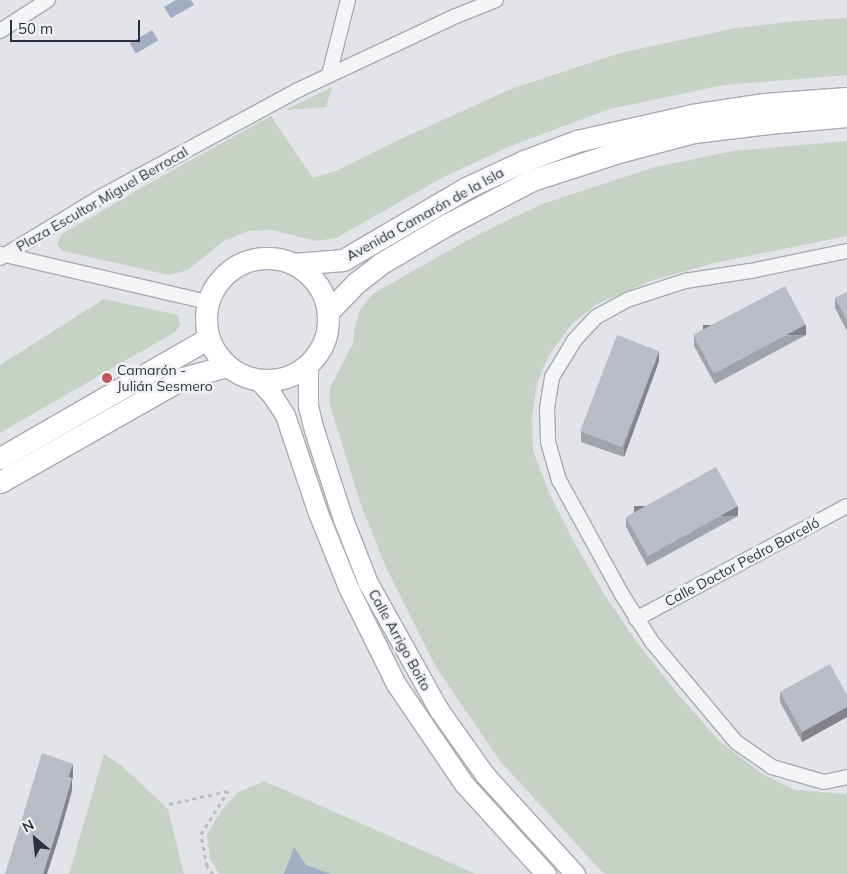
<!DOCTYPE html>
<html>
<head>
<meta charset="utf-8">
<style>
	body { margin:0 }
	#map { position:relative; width:847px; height:874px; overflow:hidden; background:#e2e4e9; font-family:Mulish,sans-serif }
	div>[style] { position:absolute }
	.green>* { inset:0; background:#c6d2c4 }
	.water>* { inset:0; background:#a1aec5; transform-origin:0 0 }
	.path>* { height:3px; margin-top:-1.5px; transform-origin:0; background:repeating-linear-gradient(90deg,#bcbec3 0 4px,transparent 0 8px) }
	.roads { filter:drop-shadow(1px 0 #a8abb3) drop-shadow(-1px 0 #a8abb3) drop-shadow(0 1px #a8abb3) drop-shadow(0 -1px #a8abb3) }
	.street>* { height:14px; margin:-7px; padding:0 7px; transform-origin:7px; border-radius:7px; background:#f4f5f7 }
	.secondary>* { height:19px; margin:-9.5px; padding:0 9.5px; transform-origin:9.5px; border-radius:9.5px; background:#fff }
	.primary>* { height:21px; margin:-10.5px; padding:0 10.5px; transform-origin:10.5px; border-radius:10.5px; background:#fff }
	.primary>.ring { margin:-10.5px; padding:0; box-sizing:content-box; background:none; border:21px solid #fff; border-radius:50% }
	.wall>* { inset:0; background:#a0a3a9 }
	.shaded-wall>* { inset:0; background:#82848a; transform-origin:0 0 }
	.building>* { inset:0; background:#babdc5; transform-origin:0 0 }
	.dots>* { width:14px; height:14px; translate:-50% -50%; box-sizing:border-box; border:2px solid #f1f3f6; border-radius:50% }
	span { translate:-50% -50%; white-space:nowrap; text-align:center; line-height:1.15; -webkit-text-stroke:5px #f1f3f6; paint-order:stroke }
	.street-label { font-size:14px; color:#2c313f }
	.poi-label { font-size:14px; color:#2c313f }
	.left { translate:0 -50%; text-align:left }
	.north { position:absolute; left:10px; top:814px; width:50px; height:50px; -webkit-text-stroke:4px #f1f3f6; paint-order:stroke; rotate:332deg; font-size:14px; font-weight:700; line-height:20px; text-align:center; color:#2c313f }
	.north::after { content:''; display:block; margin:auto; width:18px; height:22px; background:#2c313f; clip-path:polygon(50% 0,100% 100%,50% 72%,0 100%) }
	.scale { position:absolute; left:10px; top:20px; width:130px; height:22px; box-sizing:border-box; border:2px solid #2c313f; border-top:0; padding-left:6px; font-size:15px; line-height:18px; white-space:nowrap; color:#2c313f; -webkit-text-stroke:4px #f1f3f6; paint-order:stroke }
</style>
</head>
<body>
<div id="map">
	<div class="green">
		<i style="clip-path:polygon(847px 18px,847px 75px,724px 85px,610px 109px,510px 146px,442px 178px,336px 238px,316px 241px,272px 230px,249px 231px,224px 241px,188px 270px,169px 275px,63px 251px,57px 244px,62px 234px,164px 175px,271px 116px,313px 178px,336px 171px,403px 138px,511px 89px,620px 53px,736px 28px,796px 21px)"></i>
		<i style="clip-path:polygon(332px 87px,326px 107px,285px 110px)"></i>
		<i style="clip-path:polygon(847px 141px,847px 236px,714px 263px,653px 280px,595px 305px,571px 325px,549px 355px,537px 383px,532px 417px,533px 450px,549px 493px,574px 542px,604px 594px,635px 640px,677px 693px,719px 741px,761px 773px,795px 790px,847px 794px,847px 874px,604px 874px,500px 761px,436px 667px,385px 565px,361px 505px,329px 402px,330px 388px,353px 343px,355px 325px,361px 308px,374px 293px,477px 235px,542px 204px,655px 167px,733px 151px)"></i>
		<i style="clip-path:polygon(104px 299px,178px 315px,180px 325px,175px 332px,0 433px,0 365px)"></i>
		<i style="clip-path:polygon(104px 754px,123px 767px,168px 809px,184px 874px,69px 874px)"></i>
		<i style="clip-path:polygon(264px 781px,476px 874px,331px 874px,306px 865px,284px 874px,219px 874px,210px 859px,207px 834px,222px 810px,237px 793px)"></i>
	</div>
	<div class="water">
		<i style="clip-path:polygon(176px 0,191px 0,194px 5px,171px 18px,164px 7px)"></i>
		<i style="left:152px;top:30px;width:12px;height:26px;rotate:59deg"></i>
		<i style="clip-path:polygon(294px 847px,306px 865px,331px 874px,284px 874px)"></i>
	</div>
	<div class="path">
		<i style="left:169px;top:804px;width:60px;rotate:-12.4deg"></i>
		<i style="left:213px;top:874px;width:10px;rotate:-127deg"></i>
		<i style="left:207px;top:866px;width:33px;rotate:-101deg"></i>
		<i style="left:201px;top:834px;width:51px;rotate:-57.9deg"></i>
	</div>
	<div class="roads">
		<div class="street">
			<i style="left:0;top:31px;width:57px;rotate:-32.9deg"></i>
			<i style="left:329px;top:75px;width:77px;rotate:-75.8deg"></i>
			<i style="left:847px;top:251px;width:99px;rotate:168.3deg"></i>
			<i style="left:750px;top:271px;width:66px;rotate:171.3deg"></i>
			<i style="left:685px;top:281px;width:61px;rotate:161.9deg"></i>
			<i style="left:627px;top:300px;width:35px;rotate:151deg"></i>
			<i style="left:596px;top:317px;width:33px;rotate:133deg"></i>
			<i style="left:574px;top:341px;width:42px;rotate:121.4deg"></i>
			<i style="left:552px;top:377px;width:33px;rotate:99deg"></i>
			<i style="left:547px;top:410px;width:32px;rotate:88deg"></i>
			<i style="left:548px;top:442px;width:40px;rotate:74deg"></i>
			<i style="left:559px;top:480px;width:129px;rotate:61.2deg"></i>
			<i style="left:621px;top:593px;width:58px;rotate:57.7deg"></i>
			<i style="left:652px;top:642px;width:131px;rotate:50deg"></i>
			<i style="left:736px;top:742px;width:44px;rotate:34.8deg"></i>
			<i style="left:772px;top:767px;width:54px;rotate:16.1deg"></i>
			<i style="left:824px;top:782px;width:24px;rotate:-12deg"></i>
			<i style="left:1px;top:254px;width:212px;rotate:13.1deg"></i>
			<i style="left:0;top:258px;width:119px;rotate:-31.3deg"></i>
			<i style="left:102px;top:196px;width:223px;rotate:-28.4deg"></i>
			<i style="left:298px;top:90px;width:174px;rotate:-25.1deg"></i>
			<i style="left:456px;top:16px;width:43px;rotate:-21.8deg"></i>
			<i style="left:636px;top:619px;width:239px;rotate:-28.2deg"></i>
		</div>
		<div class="secondary">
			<i style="left:308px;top:365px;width:41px;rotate:90deg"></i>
			<i style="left:308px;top:406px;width:25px;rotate:76deg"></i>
			<i style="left:314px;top:430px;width:94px;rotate:72deg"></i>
			<i style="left:343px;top:519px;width:69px;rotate:68.7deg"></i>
			<i style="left:368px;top:583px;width:145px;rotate:60.8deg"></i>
			<i style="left:439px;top:710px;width:80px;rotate:54.7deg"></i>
			<i style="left:485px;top:775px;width:134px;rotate:47.7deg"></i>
			<i style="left:257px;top:379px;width:22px;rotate:47deg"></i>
			<i style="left:272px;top:395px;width:24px;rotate:57deg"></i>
			<i style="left:285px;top:415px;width:103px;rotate:71.4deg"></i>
			<i style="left:318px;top:513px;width:80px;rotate:67.9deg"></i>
			<i style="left:348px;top:587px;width:108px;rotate:63.7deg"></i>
			<i style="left:396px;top:684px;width:121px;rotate:55.8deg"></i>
			<i style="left:464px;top:784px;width:122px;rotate:47.7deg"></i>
		</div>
		<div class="primary">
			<i class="ring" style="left:206px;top:258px;width:101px;height:101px"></i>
			<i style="left:294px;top:264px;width:49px;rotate:-4.7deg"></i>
			<i style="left:343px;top:260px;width:143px;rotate:-30.3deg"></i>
			<i style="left:466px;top:188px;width:64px;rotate:-25deg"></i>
			<i style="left:524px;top:161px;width:57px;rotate:-20.7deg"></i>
			<i style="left:577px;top:141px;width:118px;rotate:-12.7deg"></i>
			<i style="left:692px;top:115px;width:73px;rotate:-8.7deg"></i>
			<i style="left:764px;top:104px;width:83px;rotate:-4.1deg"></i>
			<i style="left:328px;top:312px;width:40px;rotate:-46deg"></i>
			<i style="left:356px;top:283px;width:31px;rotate:-38deg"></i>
			<i style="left:380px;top:264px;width:79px;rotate:-30.5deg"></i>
			<i style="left:448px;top:224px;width:95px;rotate:-27.6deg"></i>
			<i style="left:532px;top:180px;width:95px;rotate:-17.9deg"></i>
			<i style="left:622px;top:151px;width:74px;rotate:-14.8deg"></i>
			<i style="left:694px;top:132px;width:75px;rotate:-6.9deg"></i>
			<i style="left:768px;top:123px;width:79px;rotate:-5.1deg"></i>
			<i style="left:0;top:458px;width:241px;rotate:-29.9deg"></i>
			<i style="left:0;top:482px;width:210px;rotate:-29.6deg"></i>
			<i style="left:183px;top:378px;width:46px;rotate:-15.3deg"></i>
		</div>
	</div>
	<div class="wall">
		<i style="clip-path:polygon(847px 292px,847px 331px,835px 308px,835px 298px)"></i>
		<i style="clip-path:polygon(806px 335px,715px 384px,694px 346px,694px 336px)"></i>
		<i style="clip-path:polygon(659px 361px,624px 457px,581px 442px,581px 432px)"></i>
		<i style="clip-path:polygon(738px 516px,647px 566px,626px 527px,626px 517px)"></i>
		<i style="clip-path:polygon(780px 692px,847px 695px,847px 717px,802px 742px,780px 702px)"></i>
	</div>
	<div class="shaded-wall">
		<i style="left:806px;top:325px;width:10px;height:103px;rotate:90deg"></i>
		<i style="clip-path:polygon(659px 351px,659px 361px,624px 457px,624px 447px)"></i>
		<i style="left:738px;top:506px;width:10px;height:104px;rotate:90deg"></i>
		<i style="clip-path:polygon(847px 707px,847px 717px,802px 742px,802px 732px)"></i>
		<i style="clip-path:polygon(73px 764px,73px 777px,68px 790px,68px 777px)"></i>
		<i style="clip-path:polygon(72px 778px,72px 791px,58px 840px,47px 874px,43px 874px)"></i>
	</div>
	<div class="building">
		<i style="left:785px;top:286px;width:44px;height:104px;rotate:62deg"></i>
		<i style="clip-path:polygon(847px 292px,847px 321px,835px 298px)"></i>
		<i style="left:617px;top:335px;width:45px;height:103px;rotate:21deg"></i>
		<i style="left:716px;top:467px;width:45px;height:103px;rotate:61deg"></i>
		<i style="clip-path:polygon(830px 664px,847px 695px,847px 707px,802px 732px,780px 692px)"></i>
		<i style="clip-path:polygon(42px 753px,73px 764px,68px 777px,72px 778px,58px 827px,43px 874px,5px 874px)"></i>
	</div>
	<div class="dots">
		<i style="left:107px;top:378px;background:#bf5559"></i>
	</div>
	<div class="street-label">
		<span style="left:102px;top:199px;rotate:-30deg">Plaza Escultor Miguel Berrocal</span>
		<span style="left:425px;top:214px;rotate:-29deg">Avenida Camarón de la Isla</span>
		<span style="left:742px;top:562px;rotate:-28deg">Calle Doctor Pedro Barceló</span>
		<span style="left:400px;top:640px;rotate:61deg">Calle Arrigo Boito</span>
	</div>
	<div class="poi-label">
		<span class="left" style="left:117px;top:378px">Camarón -<br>Julián Sesmero</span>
	</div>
	<div class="north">N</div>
	<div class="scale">50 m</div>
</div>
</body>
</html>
